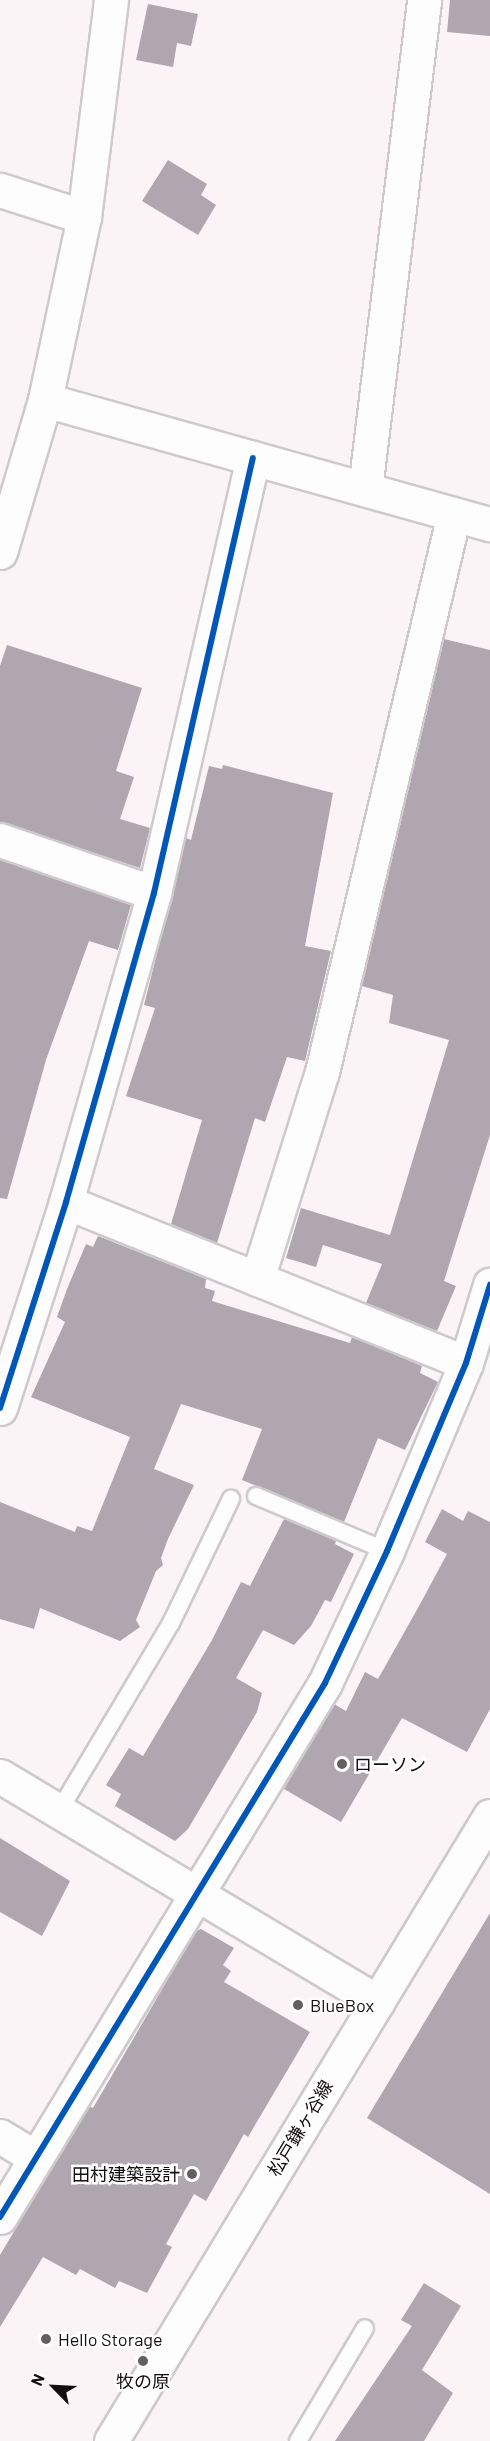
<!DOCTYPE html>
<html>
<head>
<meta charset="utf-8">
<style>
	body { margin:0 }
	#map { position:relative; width:490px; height:2441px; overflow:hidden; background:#faf4f7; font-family:Barlow,"Noto Sans JP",sans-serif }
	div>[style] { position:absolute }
	.building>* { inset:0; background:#afa6b0 }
	.roads { filter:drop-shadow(2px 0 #cfc9cc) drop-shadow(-2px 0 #cfc9cc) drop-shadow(0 2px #cfc9cc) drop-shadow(0 -2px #cfc9cc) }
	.lane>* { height:16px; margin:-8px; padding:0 8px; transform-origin:8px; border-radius:8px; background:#fefdfe }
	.street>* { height:33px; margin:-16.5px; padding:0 16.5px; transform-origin:16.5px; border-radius:16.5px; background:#fefdfe }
	.secondary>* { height:33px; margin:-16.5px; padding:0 16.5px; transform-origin:16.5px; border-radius:16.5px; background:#fefdfe }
	.cycleway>* { height:6px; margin:-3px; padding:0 3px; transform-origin:3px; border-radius:3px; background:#0057b8 }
	.dots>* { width:16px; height:16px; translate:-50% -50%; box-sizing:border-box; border:3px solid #fff; border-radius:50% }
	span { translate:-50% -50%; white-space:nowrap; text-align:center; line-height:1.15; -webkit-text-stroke:5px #fff; paint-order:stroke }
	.poi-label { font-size:18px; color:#130d10 }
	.left { translate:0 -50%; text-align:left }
	.right { translate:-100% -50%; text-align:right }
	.street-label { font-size:18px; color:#130d10 }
	.north { position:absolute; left:24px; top:2357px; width:60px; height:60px; -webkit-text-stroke:4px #fff; paint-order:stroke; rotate:294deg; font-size:16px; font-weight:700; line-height:24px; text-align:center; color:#130d10 }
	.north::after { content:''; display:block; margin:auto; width:21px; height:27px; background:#130d10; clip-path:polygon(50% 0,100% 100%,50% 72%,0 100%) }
</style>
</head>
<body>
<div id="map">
	<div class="building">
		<i style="clip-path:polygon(450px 0,490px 0,490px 36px,447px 32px)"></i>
		<i style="clip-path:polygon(148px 4px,198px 14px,191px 46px,177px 43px,173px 67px,136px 60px)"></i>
		<i style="clip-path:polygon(168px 160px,207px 184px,201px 195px,216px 205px,198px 235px,142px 201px)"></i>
		<i style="clip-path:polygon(444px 639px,490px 650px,490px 1135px,444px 1281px,456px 1286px,437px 1331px,366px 1303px,382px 1264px,323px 1245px,316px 1267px,286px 1258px,301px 1208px,390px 1235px,449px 1040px,389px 1023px,393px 995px,362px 986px)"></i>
		<i style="clip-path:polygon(7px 645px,142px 688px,116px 771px,134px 777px,120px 819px,150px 828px,140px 868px,0 822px,0 666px)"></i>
		<i style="clip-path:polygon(223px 765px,333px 793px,305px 946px,331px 951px,305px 1061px,287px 1057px,265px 1122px,255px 1118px,217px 1243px,171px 1224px,202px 1120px,126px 1096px,155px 1008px,144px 1005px,186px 838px,191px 840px,209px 766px,222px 769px)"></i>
		<i style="clip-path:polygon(0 860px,131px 905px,118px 950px,89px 941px,46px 1060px,7px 1199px,0 1198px)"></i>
		<i style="clip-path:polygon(98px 1236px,206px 1279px,205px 1288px,215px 1291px,212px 1301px,350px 1343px,352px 1337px,422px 1366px,420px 1373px,438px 1382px,405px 1450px,378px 1438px,344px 1522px,242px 1480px,262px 1429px,181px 1404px,154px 1469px,194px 1485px,168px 1539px,161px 1558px,163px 1565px,156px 1571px,136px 1620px,140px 1627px,120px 1641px,40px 1608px,34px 1629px,0 1619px,0 1502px,75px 1532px,77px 1526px,92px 1531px,130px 1437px,31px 1397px,65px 1322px,57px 1317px,67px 1289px,86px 1244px,93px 1247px)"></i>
		<i style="clip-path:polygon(442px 1509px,463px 1521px,468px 1511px,490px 1522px,490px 1709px,467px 1752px,402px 1718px,341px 1822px,284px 1789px,334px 1704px,346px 1711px,365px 1672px,378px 1679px,419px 1606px,447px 1554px,425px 1542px)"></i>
		<i style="clip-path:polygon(284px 1519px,336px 1541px,335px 1544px,354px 1554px,331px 1602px,325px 1600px,311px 1626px,294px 1645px,263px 1630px,236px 1678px,262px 1693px,257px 1712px,188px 1829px,175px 1841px,115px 1806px,121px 1794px,106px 1785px,129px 1748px,143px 1756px,212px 1640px,241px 1582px,250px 1586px)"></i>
		<i style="clip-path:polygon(0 1838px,70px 1881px,42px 1936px,0 1912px)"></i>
		<i style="clip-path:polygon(490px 1913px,490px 2194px,367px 2118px)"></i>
		<i style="clip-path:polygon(201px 1929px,234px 1948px,223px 1965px,231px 1971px,224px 1982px,310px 2032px,248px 2137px,244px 2134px,206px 2201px,194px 2194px,166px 2244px,172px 2247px,147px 2293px,119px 2281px,115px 2288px,80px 2269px,76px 2275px,43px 2257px,0 2327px,0 2255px,89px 2106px,93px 2108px,196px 1931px)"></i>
		<i style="clip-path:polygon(424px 2283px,461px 2306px,422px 2370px,453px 2393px,424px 2441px,335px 2441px,412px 2326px,401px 2320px)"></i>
	</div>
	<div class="roads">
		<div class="lane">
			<i style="left:256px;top:1496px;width:142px;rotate:22.8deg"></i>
			<i style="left:59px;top:1811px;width:219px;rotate:-59.2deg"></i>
			<i style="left:171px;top:1623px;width:138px;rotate:-64.2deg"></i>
			<i style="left:298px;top:2441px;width:131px;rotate:-59.3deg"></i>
		</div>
		<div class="street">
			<i style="left:0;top:190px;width:88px;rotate:17.8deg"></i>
			<i style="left:45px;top:400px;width:462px;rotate:15.6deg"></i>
			<i style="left:365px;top:489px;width:493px;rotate:-83.1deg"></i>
			<i style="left:0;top:840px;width:163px;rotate:19deg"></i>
			<i style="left:66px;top:1202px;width:431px;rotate:21.9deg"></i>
			<i style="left:257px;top:1279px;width:217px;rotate:-72.6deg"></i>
			<i style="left:322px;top:1072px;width:573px;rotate:-76.69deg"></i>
			<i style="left:0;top:1408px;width:216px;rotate:-72.2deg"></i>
			<i style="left:66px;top:1202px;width:321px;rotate:-74.1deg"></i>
			<i style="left:154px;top:893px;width:446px;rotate:-77.2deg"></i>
			<i style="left:0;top:2136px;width:42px;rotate:31.4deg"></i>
			<i style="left:0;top:2217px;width:625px;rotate:-58.67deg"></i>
			<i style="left:325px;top:1683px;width:146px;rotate:-64.8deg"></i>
			<i style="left:387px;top:1551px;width:204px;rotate:-67.2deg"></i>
			<i style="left:466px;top:1363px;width:82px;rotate:-72.9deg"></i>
		</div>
		<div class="secondary">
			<i style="left:0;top:552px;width:159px;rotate:-73.5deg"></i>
			<i style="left:45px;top:400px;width:187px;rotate:-78deg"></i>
			<i style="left:84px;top:217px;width:219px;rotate:-82.9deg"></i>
			<i style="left:0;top:1776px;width:440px;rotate:30.9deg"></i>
			<i style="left:111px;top:2441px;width:731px;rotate:-58.77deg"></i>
		</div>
	</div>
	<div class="cycleway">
		<i style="left:0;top:1408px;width:216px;rotate:-72.2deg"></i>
		<i style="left:66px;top:1202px;width:321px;rotate:-74.1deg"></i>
		<i style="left:154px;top:893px;width:446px;rotate:-77.2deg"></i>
		<i style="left:0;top:2217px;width:625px;rotate:-58.67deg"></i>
		<i style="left:325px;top:1683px;width:146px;rotate:-64.8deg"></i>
		<i style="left:387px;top:1551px;width:204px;rotate:-67.2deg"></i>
		<i style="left:466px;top:1363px;width:82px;rotate:-72.9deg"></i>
	</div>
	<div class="dots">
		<i style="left:342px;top:1764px;background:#645e61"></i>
		<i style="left:298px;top:2005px;background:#645e61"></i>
		<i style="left:192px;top:2174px;background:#645e61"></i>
		<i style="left:46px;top:2339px;background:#645e61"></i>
		<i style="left:143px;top:2361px;background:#645e61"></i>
	</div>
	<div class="poi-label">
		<span class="left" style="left:354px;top:1764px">ローソン</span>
		<span class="left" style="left:310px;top:2005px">BlueBox</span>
		<span class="right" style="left:180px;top:2174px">田村建築設計</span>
		<span class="left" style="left:58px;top:2339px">Hello Storage</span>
		<span style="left:143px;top:2381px">牧の原</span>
	</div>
	<div class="street-label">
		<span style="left:300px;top:2128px;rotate:-59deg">松戸鎌ヶ谷線</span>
	</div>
	<div class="north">N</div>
</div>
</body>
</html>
